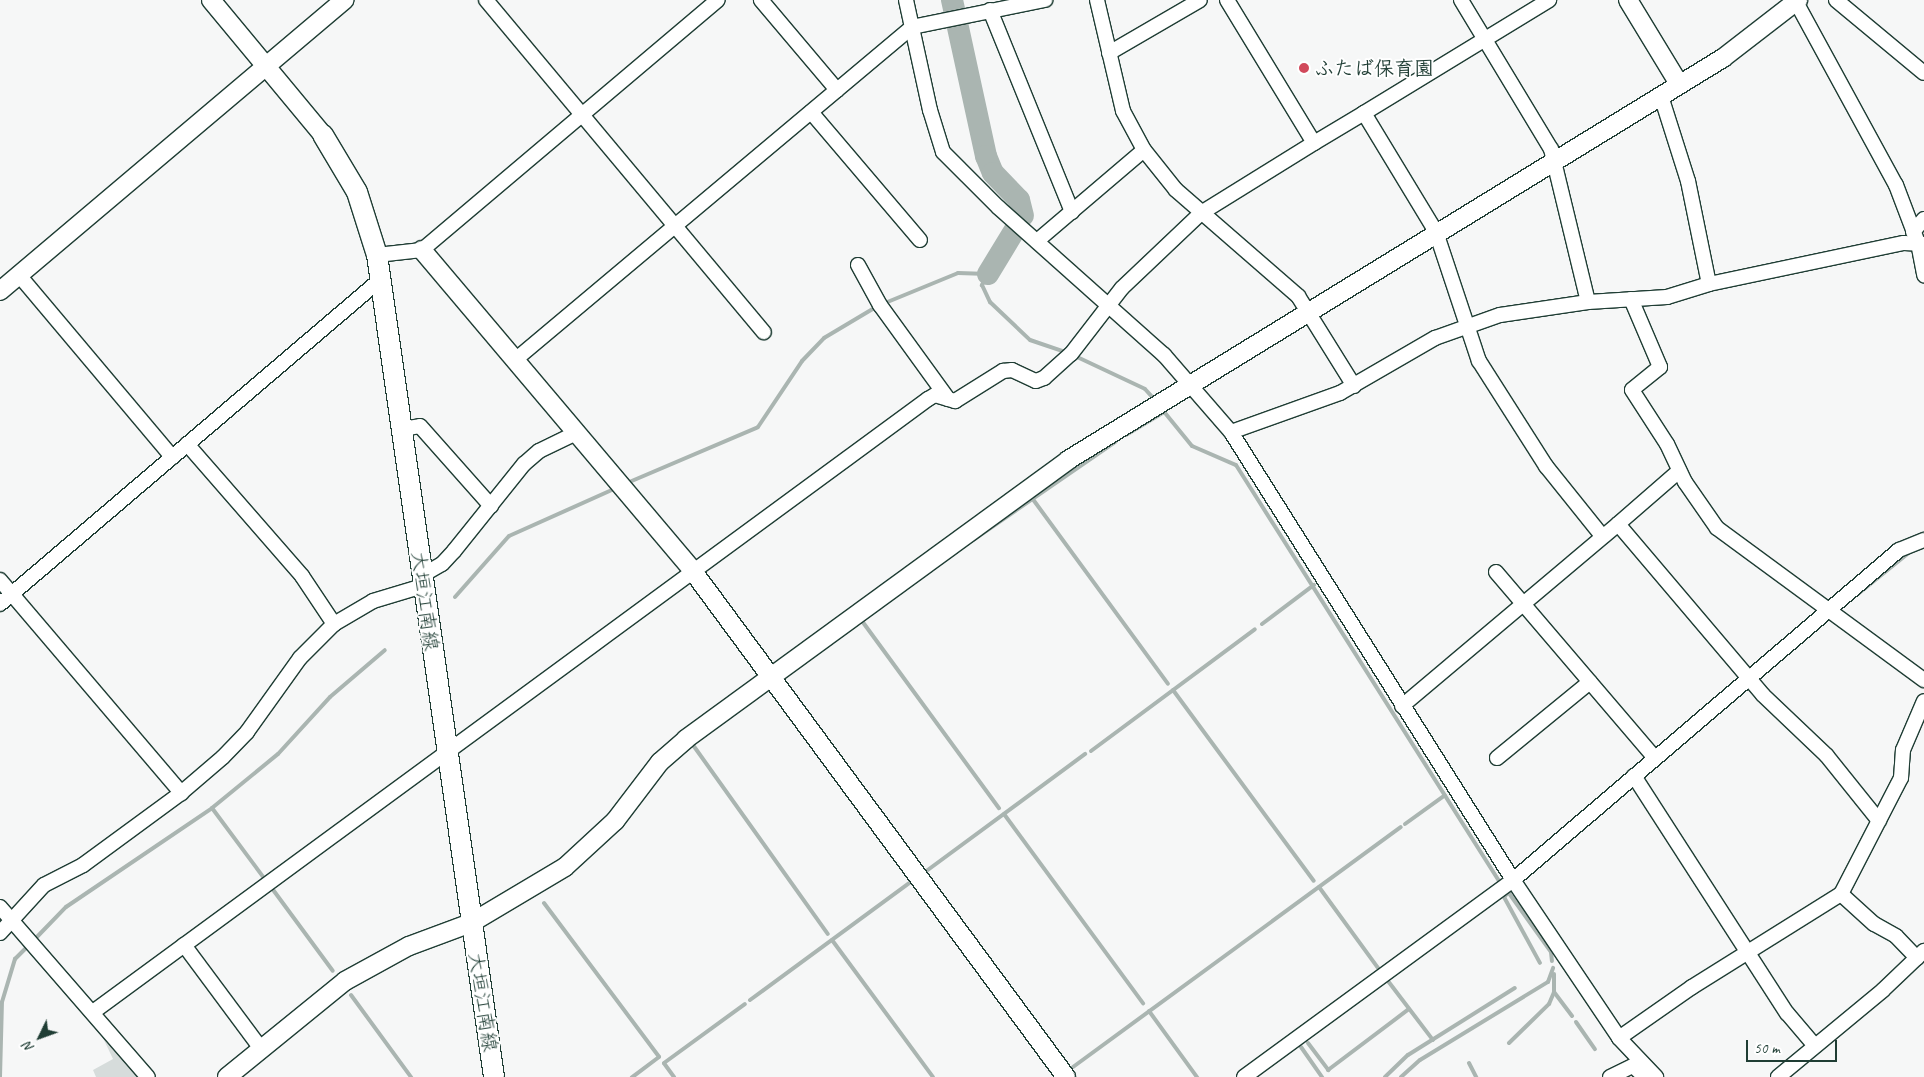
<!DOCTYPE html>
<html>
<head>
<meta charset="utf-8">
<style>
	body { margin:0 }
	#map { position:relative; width:1924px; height:1077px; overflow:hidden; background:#f6f7f7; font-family:Caveat,"Klee One",sans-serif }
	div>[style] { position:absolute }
	.green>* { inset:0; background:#d6dcdb }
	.stream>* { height:4px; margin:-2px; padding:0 2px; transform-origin:2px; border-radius:2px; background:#aab5b1 }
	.river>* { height:22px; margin:-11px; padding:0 11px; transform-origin:11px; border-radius:11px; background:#aab5b1 }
	.roads { filter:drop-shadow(1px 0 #1f3d34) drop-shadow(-1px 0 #1f3d34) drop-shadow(0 1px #1f3d34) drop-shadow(0 -1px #1f3d34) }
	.minor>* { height:14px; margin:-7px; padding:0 7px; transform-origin:7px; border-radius:7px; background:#fff }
	.tertiary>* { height:18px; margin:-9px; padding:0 9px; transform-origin:9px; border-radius:9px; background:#fff }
	.secondary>* { height:20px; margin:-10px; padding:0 10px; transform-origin:10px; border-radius:10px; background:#fff }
	.dots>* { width:14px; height:14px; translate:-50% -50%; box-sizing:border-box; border:2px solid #fff; border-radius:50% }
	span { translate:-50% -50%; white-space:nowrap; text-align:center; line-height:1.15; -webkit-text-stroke:4px #fff; paint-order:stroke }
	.poi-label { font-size:20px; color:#1f3d34; font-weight:700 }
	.left { translate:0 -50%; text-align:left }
	.street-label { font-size:20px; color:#1f3d34 }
	.north { position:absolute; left:15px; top:1012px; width:50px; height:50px; -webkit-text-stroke:4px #fff; paint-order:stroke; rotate:228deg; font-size:14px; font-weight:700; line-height:20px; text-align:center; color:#1f3d34 }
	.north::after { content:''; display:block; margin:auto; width:18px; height:22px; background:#1f3d34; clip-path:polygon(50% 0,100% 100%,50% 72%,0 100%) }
	.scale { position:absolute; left:1746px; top:1040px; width:91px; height:22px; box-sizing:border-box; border:2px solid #1f3d34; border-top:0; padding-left:6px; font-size:15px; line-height:18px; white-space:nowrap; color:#1f3d34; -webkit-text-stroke:4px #fff; paint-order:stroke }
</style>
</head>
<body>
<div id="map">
	<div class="green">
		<i style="clip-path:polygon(96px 1023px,142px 1077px,96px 1077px,93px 1070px,113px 1059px)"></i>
	</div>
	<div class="stream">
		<i style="left:885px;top:303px;width:79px;rotate:-22.3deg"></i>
		<i style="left:958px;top:273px;width:30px;rotate:2deg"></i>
		<i style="left:988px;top:274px;width:13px;rotate:119deg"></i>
		<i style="left:982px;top:285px;width:19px;rotate:65deg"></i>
		<i style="left:990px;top:302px;width:55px;rotate:43.5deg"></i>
		<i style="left:1030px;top:340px;width:40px;rotate:18.9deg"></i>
		<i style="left:1075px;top:356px;width:77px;rotate:25.2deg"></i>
		<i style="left:1145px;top:389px;width:15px;rotate:48deg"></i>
		<i style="left:1161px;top:408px;width:49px;rotate:50.8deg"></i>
		<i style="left:1192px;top:446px;width:48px;rotate:23.4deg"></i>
		<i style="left:1236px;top:465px;width:496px;rotate:57.7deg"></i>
		<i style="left:1126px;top:435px;width:44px;rotate:-31.2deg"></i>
		<i style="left:627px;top:483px;width:142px;rotate:-23.1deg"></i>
		<i style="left:758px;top:427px;width:79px;rotate:-56.3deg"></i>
		<i style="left:802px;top:361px;width:32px;rotate:-46deg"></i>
		<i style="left:824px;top:338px;width:61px;rotate:-30.8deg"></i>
		<i style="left:1032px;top:498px;width:230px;rotate:53.8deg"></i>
		<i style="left:973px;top:540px;width:173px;rotate:-34.6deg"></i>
		<i style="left:1858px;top:594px;width:68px;rotate:-39.1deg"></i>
		<i style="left:455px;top:597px;width:81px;rotate:-48.5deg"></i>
		<i style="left:509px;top:536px;width:115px;rotate:-24.1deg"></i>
		<i style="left:862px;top:621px;width:232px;rotate:53.8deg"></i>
		<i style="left:1262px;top:624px;width:65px;rotate:-36.9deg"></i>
		<i style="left:1173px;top:690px;width:237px;rotate:53.6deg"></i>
		<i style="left:693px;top:745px;width:232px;rotate:54.5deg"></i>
		<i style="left:1091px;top:751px;width:204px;rotate:-36.6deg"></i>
		<i style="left:212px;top:808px;width:87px;rotate:53.4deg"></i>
		<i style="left:264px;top:878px;width:3px;rotate:135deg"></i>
		<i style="left:1004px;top:814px;width:235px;rotate:53.7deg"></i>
		<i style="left:1405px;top:824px;width:49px;rotate:-35.9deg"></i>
		<i style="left:925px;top:872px;width:199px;rotate:-36.4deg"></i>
		<i style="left:271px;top:887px;width:104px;rotate:53.6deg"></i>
		<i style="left:1319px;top:887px;width:105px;rotate:53.9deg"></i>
		<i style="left:1506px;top:889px;width:77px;rotate:54.5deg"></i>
		<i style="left:1551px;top:952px;width:9px;rotate:84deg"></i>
		<i style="left:1509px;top:892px;width:7px;rotate:135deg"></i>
		<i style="left:1504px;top:897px;width:75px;rotate:61.4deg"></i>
		<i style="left:544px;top:903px;width:192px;rotate:53.2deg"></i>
		<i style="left:659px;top:1057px;width:34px;rotate:143deg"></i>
		<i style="left:34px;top:940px;width:46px;rotate:-45.9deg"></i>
		<i style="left:66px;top:907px;width:176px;rotate:-34.1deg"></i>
		<i style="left:212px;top:808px;width:85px;rotate:-39.3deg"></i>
		<i style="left:278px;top:754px;width:77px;rotate:-47.6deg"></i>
		<i style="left:330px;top:697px;width:72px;rotate:-40.5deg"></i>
		<i style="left:832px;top:940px;width:170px;rotate:53.6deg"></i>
		<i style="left:1554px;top:974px;width:18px;rotate:90deg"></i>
		<i style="left:1554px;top:992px;width:30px;rotate:53deg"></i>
		<i style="left:1388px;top:981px;width:74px;rotate:52.7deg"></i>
		<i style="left:351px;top:995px;width:102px;rotate:53.8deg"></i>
		<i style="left:750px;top:1000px;width:197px;rotate:-36.3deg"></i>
		<i style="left:1149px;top:1011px;width:82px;rotate:54deg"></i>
		<i style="left:1576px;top:1022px;width:33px;rotate:55deg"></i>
		<i style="left:1308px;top:1043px;width:34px;rotate:53deg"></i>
		<i style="left:1328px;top:1070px;width:101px;rotate:-37deg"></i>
		<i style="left:1509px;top:1043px;width:56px;rotate:-44.3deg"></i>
		<i style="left:1549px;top:1004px;width:13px;rotate:-67deg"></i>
		<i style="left:1301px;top:1047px;width:37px;rotate:55deg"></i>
		<i style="left:1469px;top:1063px;width:16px;rotate:63deg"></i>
		<i style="left:1073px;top:1067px;width:406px;rotate:-36.2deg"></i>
		<i style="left:0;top:1077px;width:75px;rotate:-88.5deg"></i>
		<i style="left:2px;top:1002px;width:45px;rotate:-73.2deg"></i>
		<i style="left:15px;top:959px;width:18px;rotate:-45deg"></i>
		<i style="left:674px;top:1077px;width:17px;rotate:-126deg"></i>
		<i style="left:664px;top:1063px;width:100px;rotate:-36.1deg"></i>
		<i style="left:1385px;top:1077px;width:32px;rotate:-44deg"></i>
		<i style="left:1408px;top:1055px;width:126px;rotate:-32.1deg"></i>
		<i style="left:1401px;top:1077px;width:25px;rotate:-42deg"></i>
		<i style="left:1420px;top:1060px;width:150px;rotate:-31.4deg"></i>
		<i style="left:1548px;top:982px;width:15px;rotate:-70deg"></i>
	</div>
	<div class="river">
		<i style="left:952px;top:0;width:160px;rotate:77.7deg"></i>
		<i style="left:986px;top:156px;width:18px;rotate:68deg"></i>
		<i style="left:993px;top:173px;width:37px;rotate:46deg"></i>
		<i style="left:1019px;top:200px;width:16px;rotate:76deg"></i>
		<i style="left:988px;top:274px;width:54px;rotate:-58.7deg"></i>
	</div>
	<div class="roads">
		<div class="minor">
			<i style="left:486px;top:0;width:433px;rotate:50.1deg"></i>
			<i style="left:906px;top:0;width:113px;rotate:77.7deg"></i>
			<i style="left:930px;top:110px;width:44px;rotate:72.8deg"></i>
			<i style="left:943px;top:152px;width:79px;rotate:45deg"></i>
			<i style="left:999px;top:208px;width:221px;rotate:41.7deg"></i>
			<i style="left:1164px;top:355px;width:102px;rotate:49deg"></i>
			<i style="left:1231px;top:432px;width:529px;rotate:57.81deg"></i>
			<i style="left:1513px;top:880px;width:190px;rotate:56.1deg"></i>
			<i style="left:1619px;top:1038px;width:54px;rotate:46.5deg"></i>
			<i style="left:1097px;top:0;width:114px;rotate:76.8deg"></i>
			<i style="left:1123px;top:111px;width:44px;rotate:61.7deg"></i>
			<i style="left:1144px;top:150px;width:51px;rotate:51.3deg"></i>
			<i style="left:1176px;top:190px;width:162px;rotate:41deg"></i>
			<i style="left:1298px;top:296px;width:106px;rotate:58.1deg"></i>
			<i style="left:1227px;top:0;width:167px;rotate:58.7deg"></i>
			<i style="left:1314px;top:143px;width:58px;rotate:-31deg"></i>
			<i style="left:1364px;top:113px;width:139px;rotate:58.8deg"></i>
			<i style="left:1436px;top:232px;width:136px;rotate:71.6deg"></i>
			<i style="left:1479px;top:361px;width:125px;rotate:57.5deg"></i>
			<i style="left:1546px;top:466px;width:90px;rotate:51.3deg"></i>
			<i style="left:1461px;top:0;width:174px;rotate:58.9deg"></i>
			<i style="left:1551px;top:149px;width:157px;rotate:76.4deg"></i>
			<i style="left:1795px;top:0;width:211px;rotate:61.4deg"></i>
			<i style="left:1896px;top:185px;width:62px;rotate:69.2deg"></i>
			<i style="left:1918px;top:243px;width:33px;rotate:79deg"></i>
			<i style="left:1836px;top:0;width:114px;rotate:39.7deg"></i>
			<i style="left:990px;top:10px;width:218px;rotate:67.9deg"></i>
			<i style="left:1109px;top:53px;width:105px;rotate:-30.2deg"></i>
			<i style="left:837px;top:90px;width:98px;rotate:-40deg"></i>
			<i style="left:912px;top:27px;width:136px;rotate:-11.5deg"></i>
			<i style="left:1661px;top:96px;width:89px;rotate:72.4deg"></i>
			<i style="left:1688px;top:181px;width:105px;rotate:78.5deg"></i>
			<i style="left:811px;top:112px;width:168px;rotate:49.6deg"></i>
			<i style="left:1364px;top:113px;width:217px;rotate:-31.4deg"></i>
			<i style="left:1913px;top:232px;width:17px;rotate:-50deg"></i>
			<i style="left:1037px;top:241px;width:140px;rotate:-40.4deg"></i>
			<i style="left:377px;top:255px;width:45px;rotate:-6.3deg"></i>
			<i style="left:422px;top:250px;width:387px;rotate:-40.2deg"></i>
			<i style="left:858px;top:265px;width:46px;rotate:61.2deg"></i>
			<i style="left:880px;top:305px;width:116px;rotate:54.1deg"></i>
			<i style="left:19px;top:275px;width:238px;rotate:49.9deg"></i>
			<i style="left:1631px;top:299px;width:74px;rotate:66.9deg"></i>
			<i style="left:1660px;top:367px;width:36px;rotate:141deg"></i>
			<i style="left:1632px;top:390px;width:64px;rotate:57.1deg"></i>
			<i style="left:1667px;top:444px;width:42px;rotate:64.7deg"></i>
			<i style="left:1685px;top:482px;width:56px;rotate:55.2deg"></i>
			<i style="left:1717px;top:528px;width:257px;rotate:36.3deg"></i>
			<i style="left:515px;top:360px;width:420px;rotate:-40deg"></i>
			<i style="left:837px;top:90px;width:118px;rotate:-130.2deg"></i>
			<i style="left:402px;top:429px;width:18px;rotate:-9deg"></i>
			<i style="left:420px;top:426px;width:107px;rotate:48.4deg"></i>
			<i style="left:1231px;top:432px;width:116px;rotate:-19.7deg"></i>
			<i style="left:1340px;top:393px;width:110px;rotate:-30.1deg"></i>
			<i style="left:1435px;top:338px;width:69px;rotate:-19.5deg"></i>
			<i style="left:1500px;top:315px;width:89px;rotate:-8.4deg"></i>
			<i style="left:1588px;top:302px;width:79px;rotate:-3.6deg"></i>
			<i style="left:1667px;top:297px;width:44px;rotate:-17.2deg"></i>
			<i style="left:1709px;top:284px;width:199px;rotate:-11.9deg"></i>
			<i style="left:1904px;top:243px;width:20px;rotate:3deg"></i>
			<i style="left:187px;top:444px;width:175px;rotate:48.9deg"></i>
			<i style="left:302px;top:576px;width:58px;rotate:56.3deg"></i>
			<i style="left:1618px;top:524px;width:81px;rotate:-41deg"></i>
			<i style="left:1496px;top:572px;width:245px;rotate:49.5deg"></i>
			<i style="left:421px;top:576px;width:24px;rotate:-30deg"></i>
			<i style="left:442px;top:564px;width:18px;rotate:-47deg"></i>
			<i style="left:454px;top:551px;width:112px;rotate:-51.2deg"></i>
			<i style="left:524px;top:464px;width:20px;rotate:-41deg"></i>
			<i style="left:539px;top:451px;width:41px;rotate:-25.9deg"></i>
			<i style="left:0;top:580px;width:280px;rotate:49.6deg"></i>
			<i style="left:0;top:604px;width:501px;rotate:-40.46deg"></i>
			<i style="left:1402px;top:706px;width:282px;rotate:-40.1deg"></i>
			<i style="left:1618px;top:524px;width:224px;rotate:49.7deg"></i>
			<i style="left:1763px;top:695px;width:88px;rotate:43.6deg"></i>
			<i style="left:1827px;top:756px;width:83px;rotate:51.3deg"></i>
			<i style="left:1497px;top:758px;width:120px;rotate:-39.3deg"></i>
			<i style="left:1634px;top:776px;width:282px;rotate:57.2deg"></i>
			<i style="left:1787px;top:1013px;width:43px;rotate:49.7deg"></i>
			<i style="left:0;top:907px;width:225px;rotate:49deg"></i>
			<i style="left:0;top:933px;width:65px;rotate:-47.5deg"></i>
			<i style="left:44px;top:885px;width:44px;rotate:-27.1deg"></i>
			<i style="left:83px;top:865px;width:122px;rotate:-36.3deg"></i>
			<i style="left:181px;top:793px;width:55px;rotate:-40.6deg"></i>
			<i style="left:223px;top:757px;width:35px;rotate:-46deg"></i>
			<i style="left:247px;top:732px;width:91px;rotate:-54.4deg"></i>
			<i style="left:300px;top:658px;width:48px;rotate:-45deg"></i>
			<i style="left:334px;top:624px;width:45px;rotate:-30.5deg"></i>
			<i style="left:373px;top:601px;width:52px;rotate:-16.7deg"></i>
			<i style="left:184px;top:945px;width:131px;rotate:53.4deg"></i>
			<i style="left:1917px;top:958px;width:30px;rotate:-134deg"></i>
			<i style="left:1896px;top:936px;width:25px;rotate:-151deg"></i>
			<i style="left:1874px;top:924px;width:45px;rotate:-137.7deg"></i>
			<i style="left:1841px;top:894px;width:131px;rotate:-62.7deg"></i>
			<i style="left:1901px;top:778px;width:28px;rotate:-86deg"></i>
			<i style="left:1903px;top:750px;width:53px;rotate:-66.8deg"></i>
			<i style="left:93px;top:1012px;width:1036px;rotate:-36.28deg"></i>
			<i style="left:928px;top:399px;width:8px;rotate:-30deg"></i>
			<i style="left:935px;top:395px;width:21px;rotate:17deg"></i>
			<i style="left:955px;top:401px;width:57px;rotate:-32deg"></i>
			<i style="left:1003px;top:371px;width:9px;rotate:-6deg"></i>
			<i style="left:1012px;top:370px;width:26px;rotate:25deg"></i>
			<i style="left:1036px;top:381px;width:9px;rotate:-21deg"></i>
			<i style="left:1044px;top:378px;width:36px;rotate:-42deg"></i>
			<i style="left:1071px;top:354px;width:83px;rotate:-52.3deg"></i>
			<i style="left:1122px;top:288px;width:109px;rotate:-43.5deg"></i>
			<i style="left:1201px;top:213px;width:133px;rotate:-31.8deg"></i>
			<i style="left:1619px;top:1038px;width:89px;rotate:-34.9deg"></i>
			<i style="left:1692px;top:987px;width:176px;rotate:-32deg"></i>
			<i style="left:1244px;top:1077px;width:333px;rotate:-36.2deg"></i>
			<i style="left:1513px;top:880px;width:508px;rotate:-40.53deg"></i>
			<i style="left:1899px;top:550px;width:27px;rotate:-22deg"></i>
			<i style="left:1610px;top:1077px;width:25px;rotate:-26deg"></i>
			<i style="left:1633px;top:1066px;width:16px;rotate:43deg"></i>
			<i style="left:1778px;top:1077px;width:136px;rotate:-39.6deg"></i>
			<i style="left:1883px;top:990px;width:57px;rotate:-43.6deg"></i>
		</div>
		<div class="tertiary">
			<i style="left:211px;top:0;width:175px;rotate:50.3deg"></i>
			<i style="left:1628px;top:0;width:98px;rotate:58.7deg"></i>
			<i style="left:422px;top:250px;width:419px;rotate:49.8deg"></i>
			<i style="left:692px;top:570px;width:630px;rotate:53.58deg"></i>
			<i style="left:0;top:291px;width:451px;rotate:-40.2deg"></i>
			<i style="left:227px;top:1077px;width:152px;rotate:-39.1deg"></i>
			<i style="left:345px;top:981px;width:73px;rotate:-28.7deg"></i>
			<i style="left:409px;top:946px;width:66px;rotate:-20.4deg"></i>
			<i style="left:471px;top:923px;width:109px;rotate:-30.8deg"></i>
			<i style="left:565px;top:867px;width:68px;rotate:-42.6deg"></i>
			<i style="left:615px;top:821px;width:74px;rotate:-52.7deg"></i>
			<i style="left:660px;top:762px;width:35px;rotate:-41deg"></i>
			<i style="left:686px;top:739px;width:473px;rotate:-36.1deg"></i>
			<i style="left:1068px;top:460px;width:769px;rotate:-31.54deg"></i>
			<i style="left:1723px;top:58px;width:95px;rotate:-37.7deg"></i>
		</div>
		<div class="secondary">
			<i style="left:323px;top:135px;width:66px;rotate:59.2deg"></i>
			<i style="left:357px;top:192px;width:66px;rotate:72.4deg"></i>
			<i style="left:377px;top:255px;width:830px;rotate:81.9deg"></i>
		</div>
	</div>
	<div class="dots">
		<i style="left:1304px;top:68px;background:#d1495b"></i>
	</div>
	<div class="poi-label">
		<span class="left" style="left:1314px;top:68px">ふたば保育園</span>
	</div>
	<div class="street-label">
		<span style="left:425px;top:601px;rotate:82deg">大垣江南線</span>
		<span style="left:483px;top:1002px;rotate:81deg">大垣江南線</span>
	</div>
	<div class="north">N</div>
	<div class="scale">50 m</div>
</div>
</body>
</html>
